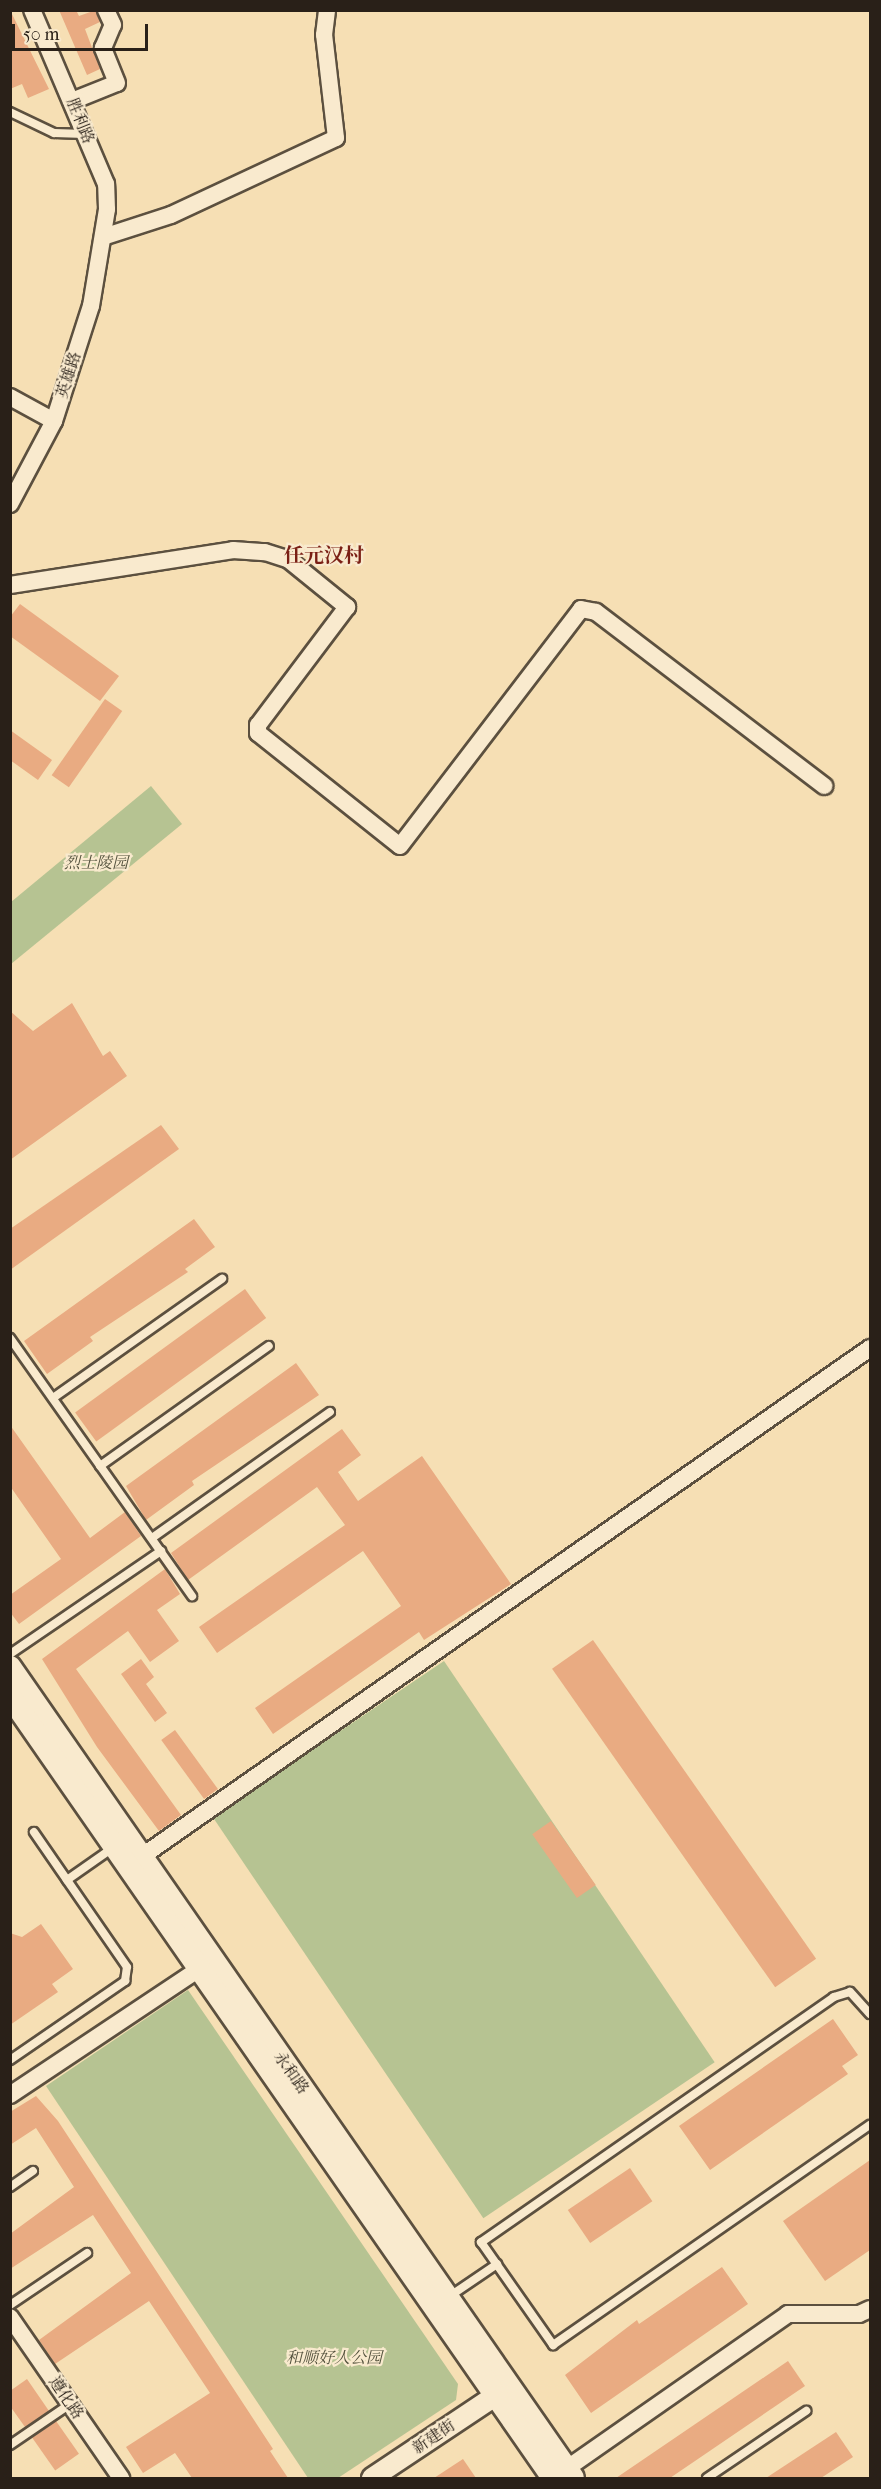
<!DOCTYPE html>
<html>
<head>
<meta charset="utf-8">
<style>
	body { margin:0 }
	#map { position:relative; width:881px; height:2489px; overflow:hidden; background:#f6dfb4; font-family:"IM FELL French Canon","Noto Serif SC",serif }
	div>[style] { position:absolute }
	.green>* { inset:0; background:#b6c392; transform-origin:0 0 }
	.building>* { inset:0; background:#e9ab82; transform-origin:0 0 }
	.roads { filter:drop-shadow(2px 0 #5c503f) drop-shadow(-2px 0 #5c503f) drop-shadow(0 2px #5c503f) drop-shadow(0 -2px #5c503f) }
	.service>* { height:8px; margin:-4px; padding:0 4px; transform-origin:4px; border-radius:4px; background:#f9eace }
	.minor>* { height:16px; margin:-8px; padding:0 8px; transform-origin:8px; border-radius:8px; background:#f9eace }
	.tertiary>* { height:20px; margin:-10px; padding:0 10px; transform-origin:10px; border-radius:10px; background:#f9eace }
	.secondary>* { height:22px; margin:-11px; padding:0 11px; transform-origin:11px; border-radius:11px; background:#f9eace }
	span { translate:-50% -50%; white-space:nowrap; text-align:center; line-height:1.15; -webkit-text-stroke:4.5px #f9eace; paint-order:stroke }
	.street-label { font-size:16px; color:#292018 }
	.park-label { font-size:16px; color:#53513d; font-style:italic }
	.quarter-label { font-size:20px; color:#7a1f14; font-weight:700 }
	.frame { position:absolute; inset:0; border:12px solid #292018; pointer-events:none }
	.scale { position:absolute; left:12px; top:24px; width:136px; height:27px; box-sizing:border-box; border:3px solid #292018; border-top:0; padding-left:8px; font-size:18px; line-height:21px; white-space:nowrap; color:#292018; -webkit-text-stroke:4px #f9eace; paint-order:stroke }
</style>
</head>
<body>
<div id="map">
	<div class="green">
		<i style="clip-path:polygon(151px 786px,182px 824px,11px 964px,11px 902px)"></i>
		<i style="left:444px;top:1661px;width:484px;height:279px;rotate:56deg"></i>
		<i style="clip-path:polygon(188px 1990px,458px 2384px,456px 2400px,338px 2478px,308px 2478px,46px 2086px)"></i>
	</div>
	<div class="building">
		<i style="clip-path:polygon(10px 10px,49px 89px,28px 98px,22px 84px,10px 89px)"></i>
		<i style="clip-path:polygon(59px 10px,76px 10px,79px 16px,96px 10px,100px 22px,85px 29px,100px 69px,87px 75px)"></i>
		<i style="clip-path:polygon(20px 604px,119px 676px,100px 701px,10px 636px,10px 617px)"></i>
		<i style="left:105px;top:699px;width:21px;height:93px;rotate:35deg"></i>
		<i style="clip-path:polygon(10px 730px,52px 760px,38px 780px,10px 760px)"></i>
		<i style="clip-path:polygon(72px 1003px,103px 1056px,110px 1051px,127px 1076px,10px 1160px,10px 1011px,33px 1031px)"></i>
		<i style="clip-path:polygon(161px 1125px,179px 1149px,10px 1270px,10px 1229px)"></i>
		<i style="clip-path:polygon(194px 1219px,215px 1247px,185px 1269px,188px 1272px,90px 1337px,93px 1341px,47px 1374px,24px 1341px)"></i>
		<i style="left:245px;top:1289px;width:36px;height:210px;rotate:54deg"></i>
		<i style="clip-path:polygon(296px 1363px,319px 1395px,192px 1481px,194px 1485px,146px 1520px,126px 1486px)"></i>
		<i style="clip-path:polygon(10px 1425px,90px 1538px,125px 1512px,141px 1536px,19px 1624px,10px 1612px,10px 1595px,61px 1559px,10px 1486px)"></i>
		<i style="clip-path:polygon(342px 1429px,361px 1455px,338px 1472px,358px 1501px,422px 1456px,511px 1584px,424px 1640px,419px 1632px,273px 1734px,255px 1708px,401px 1606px,363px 1551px,217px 1653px,199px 1627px,345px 1525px,317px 1487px,188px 1580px,171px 1553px)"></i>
		<i style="clip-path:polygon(165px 1569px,180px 1594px,157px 1610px,179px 1641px,150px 1662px,128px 1631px,76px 1669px,181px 1815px,159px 1831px,97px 1747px,42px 1659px)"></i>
		<i style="left:593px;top:1640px;width:389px;height:50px;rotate:55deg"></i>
		<i style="clip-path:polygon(141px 1659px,154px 1677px,146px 1684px,167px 1713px,155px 1722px,121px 1674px)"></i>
		<i style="left:175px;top:1730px;width:73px;height:17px;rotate:54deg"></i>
		<i style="left:551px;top:1821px;width:78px;height:23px;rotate:55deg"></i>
		<i style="clip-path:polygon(41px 1924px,73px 1969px,52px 1984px,58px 1992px,10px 2025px,10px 1933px,22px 1937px)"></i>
		<i style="clip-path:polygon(833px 2019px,858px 2055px,842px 2066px,848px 2074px,710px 2170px,679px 2126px)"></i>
		<i style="clip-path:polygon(36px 2096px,58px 2121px,273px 2449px,270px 2451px,288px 2478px,192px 2478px,175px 2453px,143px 2473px,126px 2447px,210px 2393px,149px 2301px,55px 2364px,39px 2340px,131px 2273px,93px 2215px,10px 2269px,10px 2234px,74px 2187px,36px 2128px,10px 2145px,10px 2112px)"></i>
		<i style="clip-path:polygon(870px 2160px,870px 2250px,825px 2281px,783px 2221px)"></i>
		<i style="left:630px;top:2168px;width:40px;height:75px;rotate:56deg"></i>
		<i style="clip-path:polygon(722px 2267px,748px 2304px,591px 2413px,565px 2375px,637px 2320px,639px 2324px)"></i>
		<i style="clip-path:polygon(788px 2361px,805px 2386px,670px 2478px,616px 2478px)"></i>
		<i style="clip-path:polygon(27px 2379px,49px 2411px,25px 2427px,10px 2406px,10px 2391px)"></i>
		<i style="left:56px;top:2421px;width:40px;height:29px;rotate:55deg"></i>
		<i style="clip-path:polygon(836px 2432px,853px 2457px,821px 2478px,766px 2478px)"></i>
		<i style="clip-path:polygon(463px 2459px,476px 2478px,434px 2478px)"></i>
	</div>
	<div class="roads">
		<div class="service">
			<i style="left:10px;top:112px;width:49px;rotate:25.5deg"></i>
			<i style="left:54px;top:133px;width:31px;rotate:2deg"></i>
			<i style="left:10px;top:1338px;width:316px;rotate:54.8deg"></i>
			<i style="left:53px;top:1398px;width:207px;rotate:-35.2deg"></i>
			<i style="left:100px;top:1466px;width:207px;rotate:-35.4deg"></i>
			<i style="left:152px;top:1538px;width:218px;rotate:-35.3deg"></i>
			<i style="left:10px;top:1654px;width:183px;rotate:-34.3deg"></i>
			<i style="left:67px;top:1880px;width:57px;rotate:-35.1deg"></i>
			<i style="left:870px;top:2014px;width:30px;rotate:-132deg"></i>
			<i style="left:850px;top:1992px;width:17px;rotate:163deg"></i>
			<i style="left:834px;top:1997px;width:430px;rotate:145.2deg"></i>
			<i style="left:481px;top:2242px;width:126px;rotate:55deg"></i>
			<i style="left:553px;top:2345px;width:386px;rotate:-34.8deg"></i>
			<i style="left:10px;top:2060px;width:140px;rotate:-34.5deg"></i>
			<i style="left:125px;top:1981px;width:14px;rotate:-82deg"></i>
			<i style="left:127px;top:1967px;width:164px;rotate:-124.6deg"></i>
			<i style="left:10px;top:2187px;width:28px;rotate:-35deg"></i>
			<i style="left:450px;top:2296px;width:57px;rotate:-34.2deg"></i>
			<i style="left:10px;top:2305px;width:93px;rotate:-34deg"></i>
			<i style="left:10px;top:2445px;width:73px;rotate:-34.3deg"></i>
			<i style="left:707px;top:2478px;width:120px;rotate:-34.1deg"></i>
		</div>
		<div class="minor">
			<i style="left:72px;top:101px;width:48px;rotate:-21.8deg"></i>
			<i style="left:117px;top:83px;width:38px;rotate:-112deg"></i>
			<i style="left:103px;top:48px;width:25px;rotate:-67deg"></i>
			<i style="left:113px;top:25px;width:17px;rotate:-115deg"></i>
			<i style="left:103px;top:237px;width:71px;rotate:-17.9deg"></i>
			<i style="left:171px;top:215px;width:182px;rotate:-25deg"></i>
			<i style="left:336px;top:138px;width:104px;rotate:-96.6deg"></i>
			<i style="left:324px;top:35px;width:25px;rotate:-83deg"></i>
			<i style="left:10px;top:397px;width:50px;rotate:28.6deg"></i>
			<i style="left:10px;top:504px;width:94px;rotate:-62.1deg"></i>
			<i style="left:54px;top:421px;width:121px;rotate:-72.2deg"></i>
			<i style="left:91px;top:306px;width:98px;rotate:-80.6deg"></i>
			<i style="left:107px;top:209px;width:25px;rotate:-92deg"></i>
			<i style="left:106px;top:184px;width:189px;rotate:-113deg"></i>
			<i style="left:10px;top:585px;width:226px;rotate:-8.9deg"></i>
			<i style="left:233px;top:550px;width:32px;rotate:4deg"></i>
			<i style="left:265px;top:552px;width:25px;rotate:18deg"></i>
			<i style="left:289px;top:560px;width:75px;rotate:39deg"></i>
			<i style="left:347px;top:607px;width:148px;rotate:127deg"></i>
			<i style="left:258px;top:725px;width:8px;rotate:90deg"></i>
			<i style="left:258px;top:733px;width:181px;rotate:38.5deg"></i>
			<i style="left:400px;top:846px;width:298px;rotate:-52.6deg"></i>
			<i style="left:581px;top:609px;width:15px;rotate:11deg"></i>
			<i style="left:596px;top:612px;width:287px;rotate:37.3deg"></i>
			<i style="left:141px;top:1857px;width:889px;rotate:-34.92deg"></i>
			<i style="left:10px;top:2095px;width:227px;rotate:-33.7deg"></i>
			<i style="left:10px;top:2317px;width:196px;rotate:55.4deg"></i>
			<i style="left:566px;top:2469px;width:271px;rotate:-34.9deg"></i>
			<i style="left:788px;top:2314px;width:71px"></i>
			<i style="left:859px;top:2314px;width:12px;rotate:-24deg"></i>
		</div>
		<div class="tertiary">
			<i style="left:372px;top:2478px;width:148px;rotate:-33.7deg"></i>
		</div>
		<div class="secondary">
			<i style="left:10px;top:1667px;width:987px;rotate:55.23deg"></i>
			<i style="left:10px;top:1696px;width:952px;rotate:55.22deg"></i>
		</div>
	</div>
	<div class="street-label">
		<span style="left:80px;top:121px;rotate:68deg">胜利路</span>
		<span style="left:69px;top:375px;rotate:-72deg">英雄路</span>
		<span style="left:291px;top:2073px;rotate:55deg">永和路</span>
		<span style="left:66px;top:2398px;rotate:56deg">遵化路</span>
		<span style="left:434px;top:2437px;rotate:-34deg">新建街</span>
	</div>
	<div class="park-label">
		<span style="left:96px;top:863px">烈士陵园</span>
		<span style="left:334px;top:2358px">和顺好人公园</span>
	</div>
	<div class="quarter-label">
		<span style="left:324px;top:555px">任元汉村</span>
	</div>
	<div class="frame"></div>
	<div class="scale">50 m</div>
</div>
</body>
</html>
